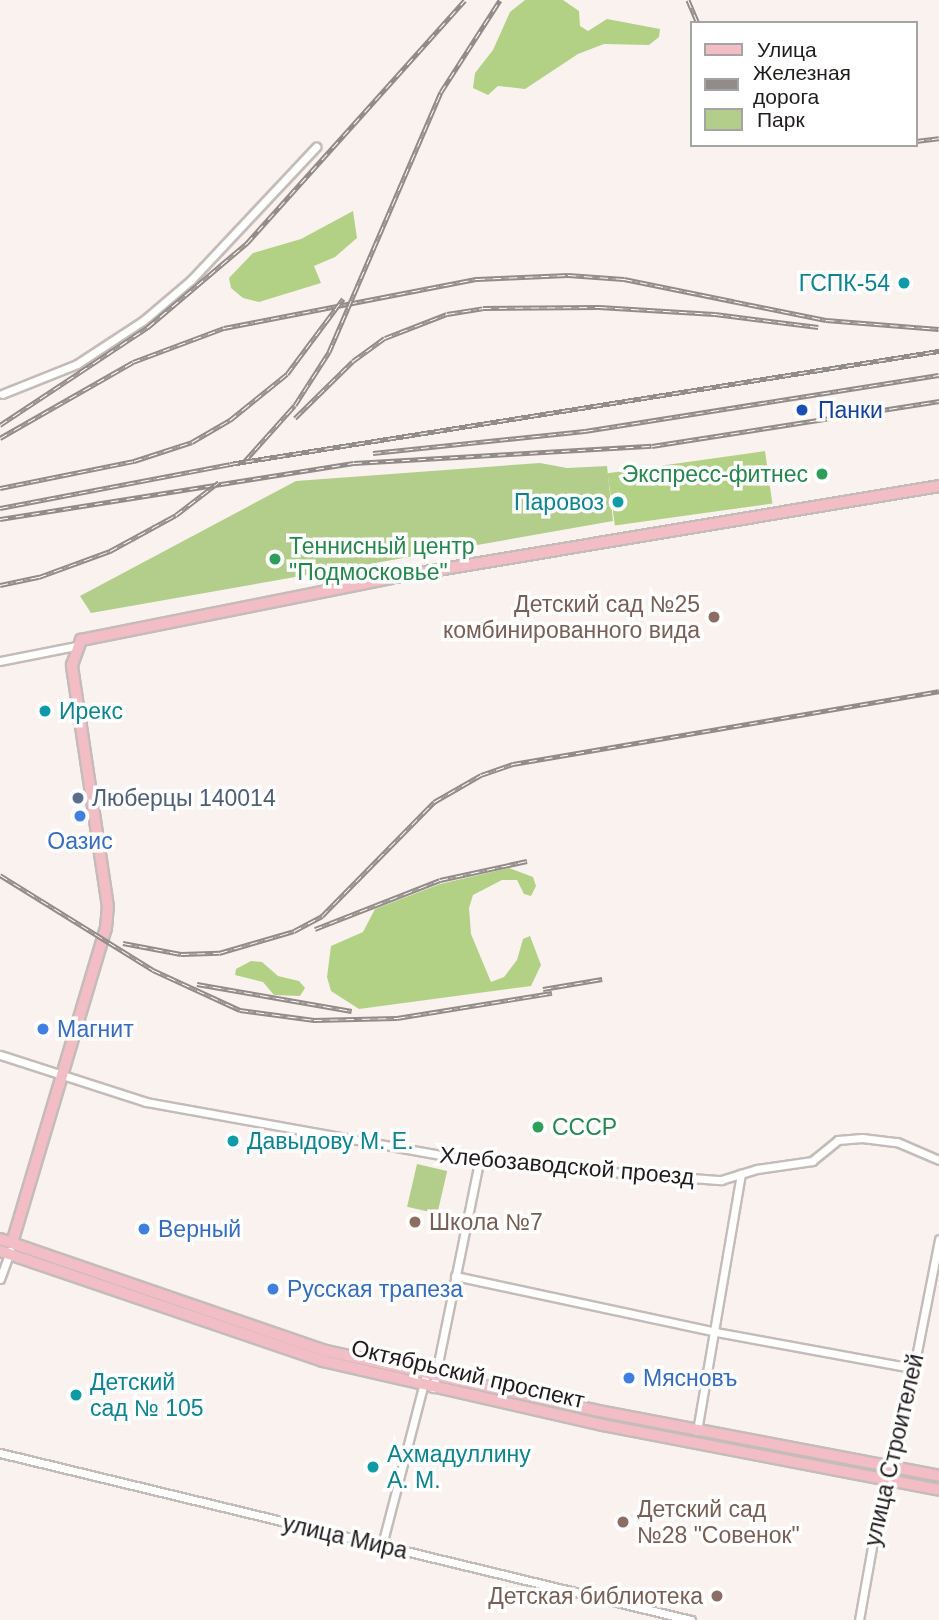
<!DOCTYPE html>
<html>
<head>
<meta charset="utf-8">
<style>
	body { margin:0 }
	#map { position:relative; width:939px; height:1620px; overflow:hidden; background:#faf2ef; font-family:Helvetica,sans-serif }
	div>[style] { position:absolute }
	.green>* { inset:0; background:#b2ce8a; transform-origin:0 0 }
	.forest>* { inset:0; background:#b2d185; transform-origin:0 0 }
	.roads { filter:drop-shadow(2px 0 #c4bcb9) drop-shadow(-2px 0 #c4bcb9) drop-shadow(0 2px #c4bcb9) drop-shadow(0 -2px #c4bcb9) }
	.minor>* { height:7px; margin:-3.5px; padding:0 3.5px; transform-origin:3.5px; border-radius:3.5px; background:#fff }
	.major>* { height:10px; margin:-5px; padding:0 5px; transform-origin:5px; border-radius:5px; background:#f2bdc5 }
	.rail>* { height:5px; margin-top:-2.5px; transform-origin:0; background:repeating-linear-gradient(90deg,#fff 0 8px,#918b89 0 16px); box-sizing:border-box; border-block:2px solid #918b89 }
	.dots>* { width:19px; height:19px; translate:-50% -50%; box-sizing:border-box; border:4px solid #fff; border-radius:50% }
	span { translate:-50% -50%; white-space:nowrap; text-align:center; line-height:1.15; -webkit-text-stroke:7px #fff; paint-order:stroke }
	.culture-label { font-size:23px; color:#0d838f }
	.right { translate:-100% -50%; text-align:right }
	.left { translate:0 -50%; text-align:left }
	.transit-label { font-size:23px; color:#164399 }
	.leisure-label { font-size:23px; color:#27864d }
	.education-label { font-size:23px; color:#785e54 }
	.service-label { font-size:23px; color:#4e5e75 }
	.shop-label { font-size:23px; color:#366cbe }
	.street-label { font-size:23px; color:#1f1c1b }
	.legend { position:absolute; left:690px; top:21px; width:228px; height:126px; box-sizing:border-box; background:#fff; border:2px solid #a5a4a4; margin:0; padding:9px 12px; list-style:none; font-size:21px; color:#1f1c1b }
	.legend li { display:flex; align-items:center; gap:14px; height:35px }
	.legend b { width:35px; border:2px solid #a5a4a4 }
</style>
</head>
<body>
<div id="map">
	<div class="green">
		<i style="clip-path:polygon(540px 463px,567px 468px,607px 466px,613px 521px,91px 613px,80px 596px,296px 481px)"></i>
		<i style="left:417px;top:1164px;width:31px;height:44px;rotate:13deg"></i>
	</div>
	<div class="forest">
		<i style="clip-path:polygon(525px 0,563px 0,579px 11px,580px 26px,588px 31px,607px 19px,660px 29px,659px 37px,649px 45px,604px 44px,578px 54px,525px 89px,498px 86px,488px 95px,473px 88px,475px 73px,493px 50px,510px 12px)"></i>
		<i style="clip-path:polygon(353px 211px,357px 238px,335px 257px,314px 266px,321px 283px,259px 302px,243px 298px,231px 288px,229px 278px,253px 253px,301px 239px)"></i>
		<i style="left:765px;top:451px;width:53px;height:159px;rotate:82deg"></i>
		<i style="clip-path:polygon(509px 868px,533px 877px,536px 886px,531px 896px,524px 894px,517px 880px,502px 880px,473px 895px,469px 908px,471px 934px,491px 982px,504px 977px,517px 960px,523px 939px,530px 936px,541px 965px,531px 986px,359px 1009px,331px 991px,327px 977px,331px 946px,363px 932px,375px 909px,440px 884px)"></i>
		<i style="clip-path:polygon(251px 961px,262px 962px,278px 976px,299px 981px,305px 988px,300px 996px,274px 995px,263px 982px,235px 975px,236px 969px)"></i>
	</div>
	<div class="roads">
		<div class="minor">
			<i style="left:2px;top:394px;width:81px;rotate:-21.8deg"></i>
			<i style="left:77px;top:364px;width:80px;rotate:-33.3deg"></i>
			<i style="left:144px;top:320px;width:62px;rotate:-40.4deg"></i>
			<i style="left:191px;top:280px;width:183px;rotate:-46.8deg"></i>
			<i style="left:0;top:661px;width:77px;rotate:-11.2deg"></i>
			<i style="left:0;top:1055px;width:153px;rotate:17.8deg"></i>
			<i style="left:146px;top:1102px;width:338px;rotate:10.2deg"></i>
			<i style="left:479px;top:1162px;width:243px;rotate:4.3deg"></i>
			<i style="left:721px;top:1180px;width:38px;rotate:-17deg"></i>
			<i style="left:757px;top:1169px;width:56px;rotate:-8.3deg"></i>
			<i style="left:812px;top:1161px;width:33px;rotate:-39deg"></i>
			<i style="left:838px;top:1140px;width:24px;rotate:-5deg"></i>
			<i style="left:862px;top:1138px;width:35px;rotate:7deg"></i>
			<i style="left:897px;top:1142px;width:46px;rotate:23.2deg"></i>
			<i style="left:455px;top:1276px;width:267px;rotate:12.1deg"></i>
			<i style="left:716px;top:1332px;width:200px;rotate:10.4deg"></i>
			<i style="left:0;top:1279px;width:30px;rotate:-70deg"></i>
			<i style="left:433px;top:1388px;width:231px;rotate:-78.5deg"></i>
			<i style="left:697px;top:1431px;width:261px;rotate:-80.3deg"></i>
			<i style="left:0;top:1453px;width:711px;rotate:13.59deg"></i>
			<i style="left:382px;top:1545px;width:176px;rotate:-75.5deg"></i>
			<i style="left:859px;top:1620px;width:143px;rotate:-79.9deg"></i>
			<i style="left:884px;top:1479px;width:23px;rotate:-59deg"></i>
			<i style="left:896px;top:1459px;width:224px;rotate:-78.9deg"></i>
		</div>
		<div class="major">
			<i style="left:0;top:1239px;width:345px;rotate:19deg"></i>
			<i style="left:326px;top:1351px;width:274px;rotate:12.4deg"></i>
			<i style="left:594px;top:1410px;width:351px;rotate:10.8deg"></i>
			<i style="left:12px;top:1243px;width:329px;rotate:-73.4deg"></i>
			<i style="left:106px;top:928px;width:21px;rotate:-85deg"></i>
			<i style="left:108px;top:907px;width:245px;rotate:-98.5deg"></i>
			<i style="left:72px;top:665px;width:27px;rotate:-70deg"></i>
			<i style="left:81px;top:640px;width:315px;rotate:-11.3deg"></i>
			<i style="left:390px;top:578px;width:557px;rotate:-9.51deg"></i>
			<i style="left:0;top:1251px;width:341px;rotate:18.8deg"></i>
			<i style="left:323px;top:1361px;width:287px;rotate:12.9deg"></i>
			<i style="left:603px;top:1425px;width:342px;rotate:10.9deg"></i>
		</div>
	</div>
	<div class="rail">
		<i style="left:688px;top:0;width:25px;rotate:67deg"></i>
		<i style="left:916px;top:141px;width:23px;rotate:-7deg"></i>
		<i style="left:295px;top:418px;width:81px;rotate:-44.5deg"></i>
		<i style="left:353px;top:361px;width:39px;rotate:-36deg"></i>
		<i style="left:385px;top:338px;width:66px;rotate:-21.2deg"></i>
		<i style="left:447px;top:314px;width:36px;rotate:-9deg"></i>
		<i style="left:483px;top:308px;width:116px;rotate:-0.5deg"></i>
		<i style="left:599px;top:307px;width:116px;rotate:3.5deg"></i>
		<i style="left:715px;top:314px;width:104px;rotate:7.2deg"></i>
		<i style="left:0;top:425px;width:178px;rotate:-33.5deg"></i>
		<i style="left:148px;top:327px;width:130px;rotate:-40.3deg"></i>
		<i style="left:247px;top:243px;width:326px;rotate:-48.1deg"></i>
		<i style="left:0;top:438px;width:153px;rotate:-29.7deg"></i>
		<i style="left:133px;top:362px;width:97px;rotate:-20.5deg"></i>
		<i style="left:224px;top:328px;width:258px;rotate:-11deg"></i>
		<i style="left:477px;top:279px;width:91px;rotate:-2.5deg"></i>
		<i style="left:568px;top:275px;width:56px;rotate:4.1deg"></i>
		<i style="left:624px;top:279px;width:206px;rotate:11.5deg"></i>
		<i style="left:826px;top:320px;width:113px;rotate:4.6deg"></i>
		<i style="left:373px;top:453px;width:213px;rotate:-5.9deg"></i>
		<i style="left:585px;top:431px;width:358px;rotate:-9deg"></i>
		<i style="left:244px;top:462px;width:76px;rotate:-48.2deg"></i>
		<i style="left:295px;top:405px;width:63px;rotate:-57.3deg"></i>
		<i style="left:329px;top:352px;width:283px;rotate:-66.7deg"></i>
		<i style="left:441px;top:92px;width:109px;rotate:-57.3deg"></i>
		<i style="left:0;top:488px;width:137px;rotate:-11.4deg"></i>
		<i style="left:134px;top:461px;width:61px;rotate:-18.1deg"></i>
		<i style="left:192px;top:442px;width:44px;rotate:-30.1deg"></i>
		<i style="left:230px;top:420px;width:73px;rotate:-38.9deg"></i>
		<i style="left:287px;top:374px;width:94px;rotate:-53.3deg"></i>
		<i style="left:0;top:508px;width:234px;rotate:-10.8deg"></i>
		<i style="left:230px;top:464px;width:718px;rotate:-9.06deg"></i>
		<i style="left:0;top:519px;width:358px;rotate:-9deg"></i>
		<i style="left:354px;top:463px;width:298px;rotate:-3.3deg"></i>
		<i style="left:652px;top:446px;width:291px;rotate:-8.9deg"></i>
		<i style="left:0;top:585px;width:40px;rotate:-12deg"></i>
		<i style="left:39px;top:577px;width:76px;rotate:-20.1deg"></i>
		<i style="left:110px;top:551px;width:75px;rotate:-28.6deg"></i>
		<i style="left:176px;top:515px;width:54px;rotate:-37.5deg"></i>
		<i style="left:0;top:875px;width:180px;rotate:31.8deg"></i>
		<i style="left:153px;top:970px;width:96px;rotate:24.7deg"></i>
		<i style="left:240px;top:1010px;width:75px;rotate:7.7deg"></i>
		<i style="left:314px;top:1020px;width:83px;rotate:-1.4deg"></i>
		<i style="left:397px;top:1018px;width:157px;rotate:-9.2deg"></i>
		<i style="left:315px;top:929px;width:134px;rotate:-21.4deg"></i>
		<i style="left:440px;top:880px;width:89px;rotate:-12.3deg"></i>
		<i style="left:123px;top:943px;width:59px;rotate:10.7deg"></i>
		<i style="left:181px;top:954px;width:38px;rotate:-2deg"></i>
		<i style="left:219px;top:953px;width:78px;rotate:-16.3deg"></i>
		<i style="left:294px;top:931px;width:32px;rotate:-28deg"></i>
		<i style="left:322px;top:916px;width:160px;rotate:-45.5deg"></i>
		<i style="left:434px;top:802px;width:54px;rotate:-29.9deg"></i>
		<i style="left:481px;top:775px;width:34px;rotate:-19deg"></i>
		<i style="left:513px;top:764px;width:432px;rotate:-9.7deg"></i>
		<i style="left:197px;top:984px;width:157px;rotate:9.9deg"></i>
		<i style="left:543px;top:989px;width:60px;rotate:-9.6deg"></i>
	</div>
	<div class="dots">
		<i style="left:904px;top:283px;background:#0f9aa8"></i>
		<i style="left:802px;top:410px;background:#1a4fb4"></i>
		<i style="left:822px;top:474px;background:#2e9e5b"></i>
		<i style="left:618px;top:502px;background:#0f9aa8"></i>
		<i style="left:275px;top:559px;background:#2e9e5b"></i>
		<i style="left:714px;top:617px;background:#8d6e63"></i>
		<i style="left:45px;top:711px;background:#0f9aa8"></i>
		<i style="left:78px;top:798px;background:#5c6f8a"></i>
		<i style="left:80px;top:816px;background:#3f7fe0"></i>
		<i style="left:43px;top:1029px;background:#3f7fe0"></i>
		<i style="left:538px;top:1127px;background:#2e9e5b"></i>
		<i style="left:233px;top:1141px;background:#0f9aa8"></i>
		<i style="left:415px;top:1222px;background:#8d6e63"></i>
		<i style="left:144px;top:1229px;background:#3f7fe0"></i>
		<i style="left:273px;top:1289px;background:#3f7fe0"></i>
		<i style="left:629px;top:1378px;background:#3f7fe0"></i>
		<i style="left:76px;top:1395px;background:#0f9aa8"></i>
		<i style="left:373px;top:1467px;background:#0f9aa8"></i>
		<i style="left:623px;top:1522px;background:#8d6e63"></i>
		<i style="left:717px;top:1596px;background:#8d6e63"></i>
	</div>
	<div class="culture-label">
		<span class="right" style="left:890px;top:283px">ГСПК-54</span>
		<span class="right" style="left:604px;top:502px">Паровоз</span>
		<span class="left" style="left:59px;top:711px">Ирекс</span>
		<span class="left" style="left:247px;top:1141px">Давыдову М. Е.</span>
		<span class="left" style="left:90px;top:1395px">Детский<br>сад № 105</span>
		<span class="left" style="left:387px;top:1467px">Ахмадуллину<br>А. М.</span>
	</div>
	<div class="transit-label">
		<span class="left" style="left:818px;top:410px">Панки</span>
	</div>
	<div class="leisure-label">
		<span class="right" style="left:808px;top:474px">Экспресс-фитнес</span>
		<span class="left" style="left:289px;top:559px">Теннисный центр<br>"Подмосковье"</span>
		<span class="left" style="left:552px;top:1127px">СССР</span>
	</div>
	<div class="education-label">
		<span class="right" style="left:700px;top:617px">Детский сад №25<br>комбинированного вида</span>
		<span class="left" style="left:429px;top:1222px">Школа №7</span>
		<span class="left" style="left:637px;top:1522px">Детский сад<br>№28 "Совенок"</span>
		<span class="right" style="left:703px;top:1596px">Детская библиотека</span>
	</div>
	<div class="service-label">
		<span class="left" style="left:92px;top:798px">Люберцы 140014</span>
	</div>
	<div class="shop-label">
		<span style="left:80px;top:841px">Оазис</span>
		<span class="left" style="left:57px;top:1029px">Магнит</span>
		<span class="left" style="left:158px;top:1229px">Верный</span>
		<span class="left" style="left:287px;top:1289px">Русская трапеза</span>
		<span class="left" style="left:643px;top:1378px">Мясновъ</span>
	</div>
	<div class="street-label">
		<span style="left:567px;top:1166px;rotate:5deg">Хлебозаводской проезд</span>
		<span style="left:468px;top:1374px;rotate:13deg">Октябрьский проспект</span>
		<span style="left:894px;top:1450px;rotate:-77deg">улица Строителей</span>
		<span style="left:345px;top:1537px;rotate:13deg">улица Мира</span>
	</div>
	<ul class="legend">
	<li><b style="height:9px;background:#f2bdc5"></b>Улица</li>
	<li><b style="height:9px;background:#918b89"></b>Железная дорога</li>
	<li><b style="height:19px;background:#b2ce8a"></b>Парк</li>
	</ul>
</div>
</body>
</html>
